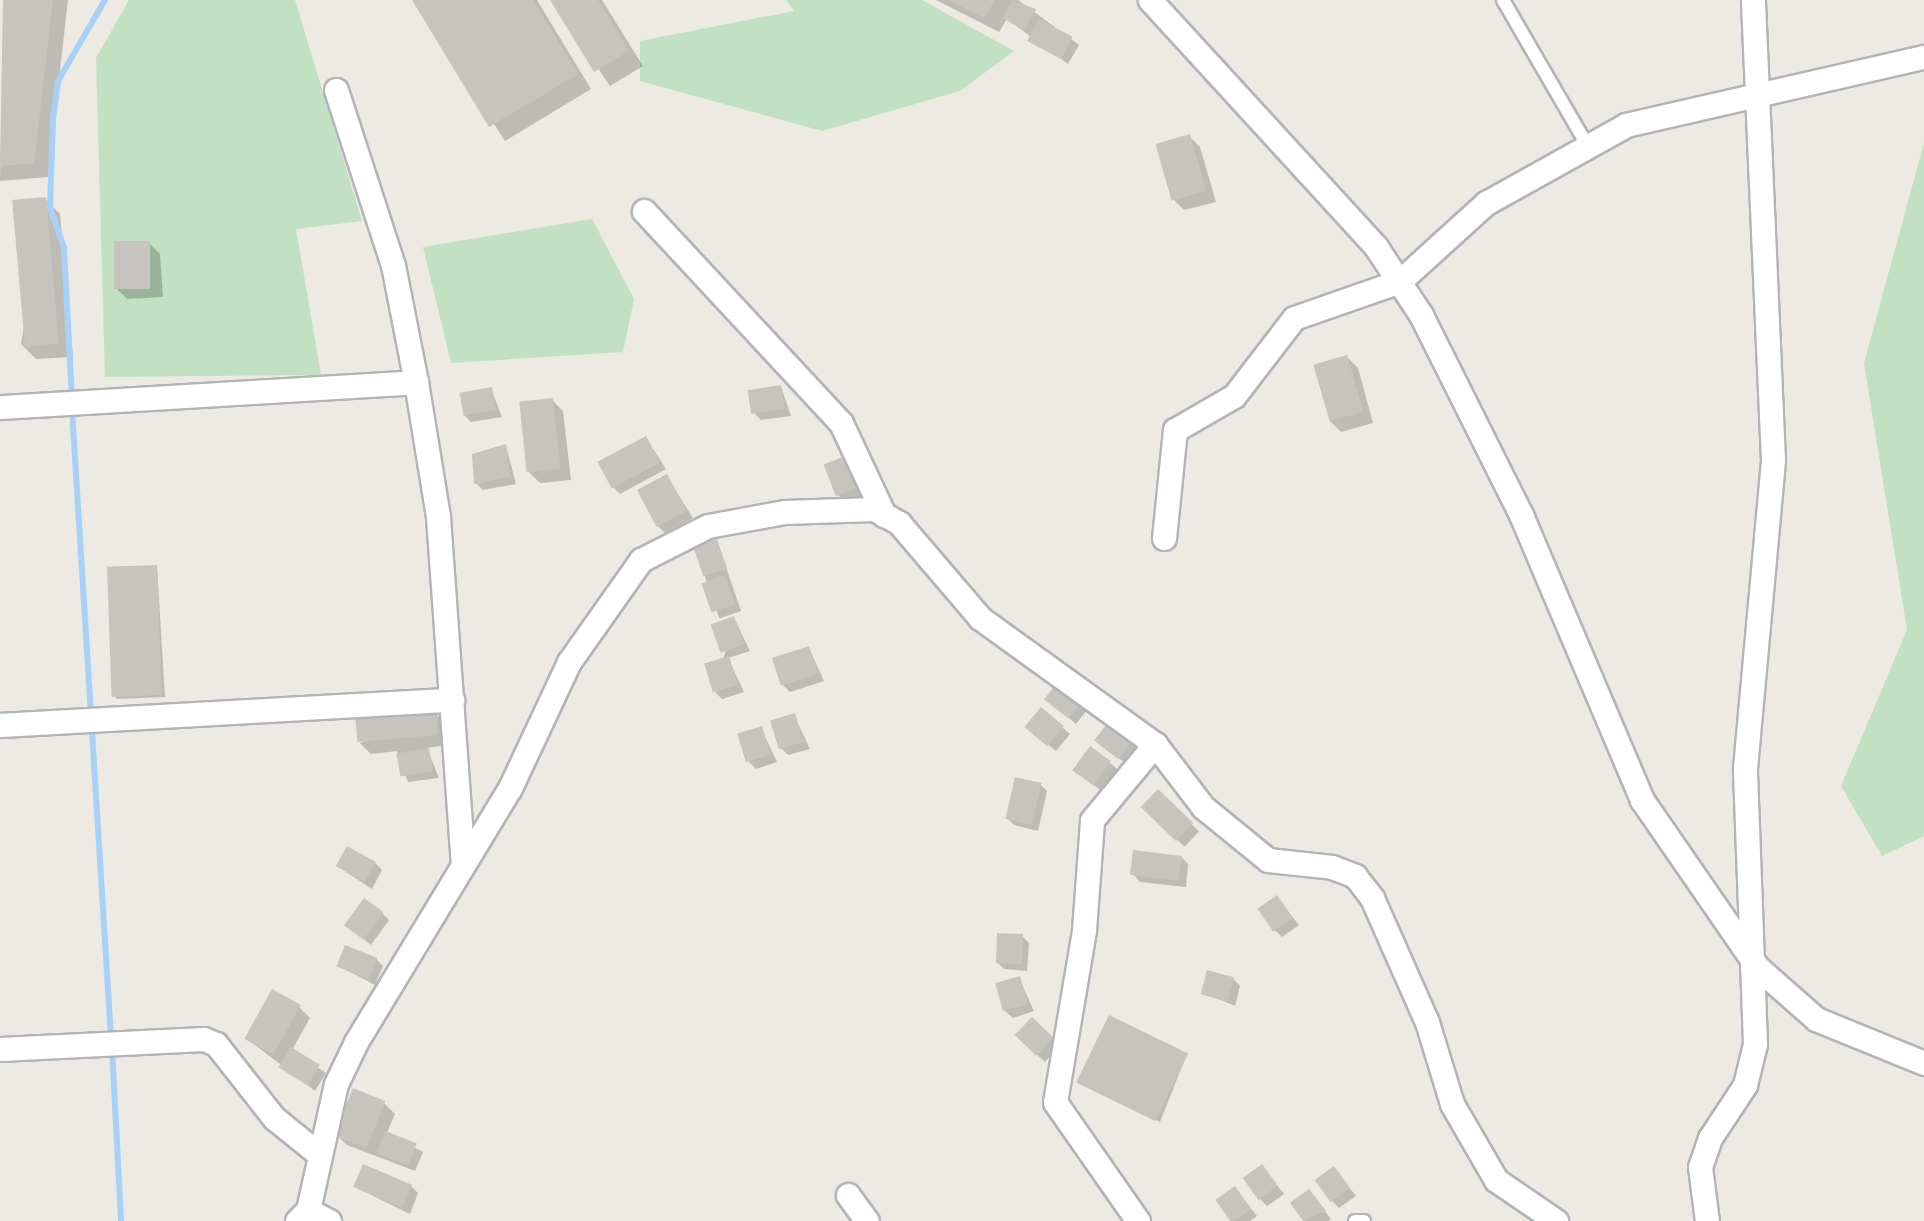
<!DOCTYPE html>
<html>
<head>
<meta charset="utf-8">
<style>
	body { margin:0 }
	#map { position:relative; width:1924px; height:1221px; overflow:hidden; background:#eceae2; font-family:"Asap Condensed",sans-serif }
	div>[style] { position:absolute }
	.green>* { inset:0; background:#c1e1c2 }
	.shadow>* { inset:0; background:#0003; transform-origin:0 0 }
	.stream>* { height:6px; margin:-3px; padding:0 3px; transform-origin:3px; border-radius:3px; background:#a9d1f5 }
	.building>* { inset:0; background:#c7c4bf; transform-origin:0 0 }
	.roads { filter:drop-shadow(2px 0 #b3b4b8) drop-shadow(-2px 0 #b3b4b8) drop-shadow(0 2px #b3b4b8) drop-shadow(0 -2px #b3b4b8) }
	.service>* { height:12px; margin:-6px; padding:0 6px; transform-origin:6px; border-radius:6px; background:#fff }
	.minor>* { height:23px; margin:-11.5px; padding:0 11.5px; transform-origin:11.5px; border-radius:11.5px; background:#fff }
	span { translate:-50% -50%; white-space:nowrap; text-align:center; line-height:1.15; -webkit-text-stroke:5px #fff; paint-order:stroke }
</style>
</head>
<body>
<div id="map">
	<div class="green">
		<i style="clip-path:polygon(129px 0,295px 0,362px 221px,296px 229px,321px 375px,105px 377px,96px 58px)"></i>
		<i style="clip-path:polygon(786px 0,922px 0,1014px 51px,960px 91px,822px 131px,640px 81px,640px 41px,794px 11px)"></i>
		<i style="clip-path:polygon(1924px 143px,1924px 836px,1882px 856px,1841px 786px,1907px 630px,1864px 363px)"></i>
		<i style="clip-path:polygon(592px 219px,634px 299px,623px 352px,451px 363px,423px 247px)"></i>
	</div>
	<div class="shadow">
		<i style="clip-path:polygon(4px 0,68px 0,48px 177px,0 181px)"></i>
		<i style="clip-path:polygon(414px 0,537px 0,591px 89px,505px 141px)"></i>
		<i style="clip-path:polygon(552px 0,602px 0,643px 66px,610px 86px)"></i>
		<i style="clip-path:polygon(936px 0,1018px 0,1079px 45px,1068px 64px,1007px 19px,999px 32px)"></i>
		<i style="clip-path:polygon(1189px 136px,1200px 147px,1216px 202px,1184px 210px,1173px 199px)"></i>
		<i style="clip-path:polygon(45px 199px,60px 214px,73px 357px,36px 359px,21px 344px)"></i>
		<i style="clip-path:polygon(149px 243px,160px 254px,163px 297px,127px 299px,116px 288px)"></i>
		<i style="clip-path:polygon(1347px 357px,1358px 368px,1373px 423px,1341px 432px,1330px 421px)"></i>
		<i style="clip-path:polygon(781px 387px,791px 416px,761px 420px,754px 413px)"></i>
		<i style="clip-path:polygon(491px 389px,502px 417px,471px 422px,464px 415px)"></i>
		<i style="clip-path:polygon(552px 400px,563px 411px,571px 480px,540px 483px,529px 472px)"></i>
		<i style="clip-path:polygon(646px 438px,666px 469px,620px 494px,613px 487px)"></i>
		<i style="clip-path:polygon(506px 446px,516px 484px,483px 490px,476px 483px)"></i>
		<i style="clip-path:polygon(845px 458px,864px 495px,845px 502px,838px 495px)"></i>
		<i style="clip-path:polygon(667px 477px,693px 518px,665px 533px,658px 526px)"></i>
		<i style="left:717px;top:541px;width:74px;height:23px;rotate:71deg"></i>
		<i style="clip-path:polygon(157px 567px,165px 697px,117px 699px,114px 696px)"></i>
		<i style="clip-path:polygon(734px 618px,750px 651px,728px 658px,744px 692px,722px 699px,715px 692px)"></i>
		<i style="clip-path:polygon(809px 648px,824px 681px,790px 692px,783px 685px)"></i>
		<i style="clip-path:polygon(1061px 682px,1090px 706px,1076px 724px,1054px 706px)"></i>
		<i style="clip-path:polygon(1041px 709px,1070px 734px,1056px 751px,1034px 733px)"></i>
		<i style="clip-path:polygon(435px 713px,446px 724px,448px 745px,427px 748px,439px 778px,408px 782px,397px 751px,371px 754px,360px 743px)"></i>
		<i style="clip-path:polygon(794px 715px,810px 749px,788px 755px,781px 748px)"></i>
		<i style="clip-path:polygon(1110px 722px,1140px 747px,1126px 764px,1104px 746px)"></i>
		<i style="clip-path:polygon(761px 728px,777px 762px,756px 769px,749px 762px)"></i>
		<i style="clip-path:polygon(1110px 763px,1117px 769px,1101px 791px,1075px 770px)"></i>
		<i style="clip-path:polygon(1040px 784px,1047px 791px,1038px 831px,1014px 825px,1007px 818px)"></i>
		<i style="left:1158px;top:792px;width:57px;height:21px;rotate:44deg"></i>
		<i style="clip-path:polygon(1181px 857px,1188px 864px,1186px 887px,1140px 882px,1133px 874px)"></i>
		<i style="clip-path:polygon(375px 863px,382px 870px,372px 889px,337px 866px)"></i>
		<i style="clip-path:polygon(1277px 898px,1299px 925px,1282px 937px,1275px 930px)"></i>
		<i style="clip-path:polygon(382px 913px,389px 920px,371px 945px,346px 925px)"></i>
		<i style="clip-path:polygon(1022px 936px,1029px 943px,1027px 971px,1004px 969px,997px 962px)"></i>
		<i style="clip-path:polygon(376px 959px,383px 966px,375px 985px,339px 966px)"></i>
		<i style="clip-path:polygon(1019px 978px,1034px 1011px,1013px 1018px,1005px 1011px)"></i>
		<i style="clip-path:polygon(1233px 979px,1240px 986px,1235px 1006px,1204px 993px)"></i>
		<i style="clip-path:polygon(299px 1007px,310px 1018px,292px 1050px,326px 1073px,315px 1091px,246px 1038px)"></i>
		<i style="left:1032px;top:1019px;width:39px;height:22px;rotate:44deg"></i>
		<i style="clip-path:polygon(1187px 1054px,1160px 1122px,1080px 1083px)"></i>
		<i style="clip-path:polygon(384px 1103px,395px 1114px,387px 1133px,423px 1152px,415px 1171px,347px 1145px,336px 1134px)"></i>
		<i style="clip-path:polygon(1262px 1166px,1284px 1194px,1267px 1206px,1260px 1199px)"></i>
		<i style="clip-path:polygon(1334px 1168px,1356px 1196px,1339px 1208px,1332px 1201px)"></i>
		<i style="clip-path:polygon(411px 1186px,418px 1193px,410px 1214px,355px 1187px)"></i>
		<i style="clip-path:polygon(1235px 1188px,1257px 1216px,1250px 1221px,1232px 1221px,1218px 1201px)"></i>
		<i style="clip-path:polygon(1309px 1191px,1331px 1219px,1328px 1221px,1305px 1221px,1292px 1203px)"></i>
	</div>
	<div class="stream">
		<i style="left:72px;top:398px;width:150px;rotate:-93.1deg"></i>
		<i style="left:64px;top:248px;width:42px;rotate:-109.3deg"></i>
		<i style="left:50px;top:208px;width:90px;rotate:-88.1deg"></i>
		<i style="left:53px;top:118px;width:37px;rotate:-82deg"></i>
		<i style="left:58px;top:81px;width:94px;rotate:-59.9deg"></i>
		<i style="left:72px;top:409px;width:629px;rotate:86.45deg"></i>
		<i style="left:112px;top:1048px;width:173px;rotate:87deg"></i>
	</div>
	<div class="building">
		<i style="clip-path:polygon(3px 0,53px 0,34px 163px,0 166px)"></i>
		<i style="clip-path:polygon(412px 0,533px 0,578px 74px,489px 127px)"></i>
		<i style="clip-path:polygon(550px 0,598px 0,629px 51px,594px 72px)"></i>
		<i style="clip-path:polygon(948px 0,995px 0,984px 18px)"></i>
		<i style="clip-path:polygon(1012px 0,1036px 9px,1024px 30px,1002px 18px)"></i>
		<i style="left:1039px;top:19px;width:38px;height:25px;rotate:28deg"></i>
		<i style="left:1190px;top:134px;width:59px;height:36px;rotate:74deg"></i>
		<i style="left:46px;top:197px;width:147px;height:34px;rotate:85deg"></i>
		<i style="left:114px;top:241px;width:36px;height:48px"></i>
		<i style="left:1347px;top:355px;width:59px;height:35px;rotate:74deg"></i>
		<i style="left:781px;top:385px;width:24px;height:34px;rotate:81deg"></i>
		<i style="left:492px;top:387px;width:23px;height:33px;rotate:80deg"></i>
		<i style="left:553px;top:398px;width:71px;height:34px;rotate:84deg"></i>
		<i style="left:646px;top:436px;width:30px;height:55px;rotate:62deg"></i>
		<i style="clip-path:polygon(506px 444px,510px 477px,474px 484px,472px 454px)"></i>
		<i style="left:846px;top:456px;width:34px;height:24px;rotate:69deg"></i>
		<i style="left:667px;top:474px;width:42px;height:34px;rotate:62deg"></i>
		<i style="left:717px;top:539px;width:31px;height:25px;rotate:71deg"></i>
		<i style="left:157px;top:565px;width:130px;height:50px;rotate:88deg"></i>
		<i style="left:725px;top:575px;width:31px;height:25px;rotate:71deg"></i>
		<i style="left:734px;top:616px;width:30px;height:25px;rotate:70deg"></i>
		<i style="left:809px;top:646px;width:29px;height:39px;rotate:72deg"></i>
		<i style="left:729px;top:656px;width:30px;height:26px;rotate:73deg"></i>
		<i style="left:1060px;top:679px;width:31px;height:26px;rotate:38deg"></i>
		<i style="left:1041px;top:707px;width:30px;height:26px;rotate:40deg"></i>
		<i style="left:436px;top:711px;width:24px;height:81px;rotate:85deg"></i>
		<i style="left:795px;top:713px;width:30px;height:26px;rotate:73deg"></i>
		<i style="left:1110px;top:720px;width:31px;height:26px;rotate:38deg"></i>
		<i style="left:762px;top:726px;width:30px;height:26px;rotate:73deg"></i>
		<i style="left:1090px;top:746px;width:26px;height:30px;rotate:36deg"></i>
		<i style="left:429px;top:748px;width:23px;height:33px;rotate:80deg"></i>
		<i style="left:1015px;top:777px;width:27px;height:43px;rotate:13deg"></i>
		<i style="left:1158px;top:789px;width:49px;height:25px;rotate:44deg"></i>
		<i style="left:347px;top:846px;width:33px;height:23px;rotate:29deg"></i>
		<i style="left:1133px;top:850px;width:49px;height:25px;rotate:7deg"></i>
		<i style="left:1277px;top:895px;width:28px;height:24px;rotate:55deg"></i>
		<i style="left:364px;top:898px;width:24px;height:34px;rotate:36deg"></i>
		<i style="left:997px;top:933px;width:26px;height:30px;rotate:2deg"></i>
		<i style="left:345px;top:945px;width:35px;height:23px;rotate:22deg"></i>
		<i style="left:1207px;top:970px;width:28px;height:25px;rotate:15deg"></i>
		<i style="left:1020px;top:976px;width:29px;height:26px;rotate:74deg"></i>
		<i style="left:272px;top:989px;width:33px;height:57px;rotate:29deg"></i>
		<i style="left:1109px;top:1015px;width:88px;height:75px;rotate:26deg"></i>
		<i style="left:1032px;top:1017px;width:30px;height:25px;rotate:44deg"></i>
		<i style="left:291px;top:1047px;width:34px;height:24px;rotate:32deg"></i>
		<i style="left:353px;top:1088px;width:35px;height:51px;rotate:22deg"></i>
		<i style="left:385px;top:1131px;width:34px;height:24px;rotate:21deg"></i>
		<i style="left:363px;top:1164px;width:53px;height:25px;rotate:23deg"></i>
		<i style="left:1262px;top:1164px;width:27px;height:24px;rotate:54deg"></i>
		<i style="left:1334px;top:1166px;width:27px;height:24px;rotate:54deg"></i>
		<i style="left:1235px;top:1186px;width:28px;height:24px;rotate:55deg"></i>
		<i style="clip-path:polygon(1309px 1189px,1326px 1211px,1303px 1221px,1290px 1203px)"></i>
	</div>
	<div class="roads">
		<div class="service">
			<i style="left:1503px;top:0;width:168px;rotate:59.9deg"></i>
			<i style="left:1355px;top:1221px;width:9px"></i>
		</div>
		<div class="minor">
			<i style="left:1150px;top:0;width:335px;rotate:47.5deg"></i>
			<i style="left:1376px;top:247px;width:82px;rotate:56.5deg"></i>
			<i style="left:1421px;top:315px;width:226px;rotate:63.4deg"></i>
			<i style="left:1522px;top:517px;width:307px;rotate:67deg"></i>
			<i style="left:1642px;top:800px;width:203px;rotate:55.4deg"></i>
			<i style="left:1757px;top:967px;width:79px;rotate:41.4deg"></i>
			<i style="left:1816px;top:1019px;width:117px;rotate:22.2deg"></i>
			<i style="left:336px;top:90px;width:184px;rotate:72deg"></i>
			<i style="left:393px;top:265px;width:119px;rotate:78.9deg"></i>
			<i style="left:416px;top:382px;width:137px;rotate:80.7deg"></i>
			<i style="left:438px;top:517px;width:348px;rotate:85.9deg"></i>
			<i style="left:644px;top:211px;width:289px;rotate:47.1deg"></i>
			<i style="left:841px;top:423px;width:102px;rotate:64.9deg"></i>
			<i style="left:0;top:407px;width:417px;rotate:-3.4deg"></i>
			<i style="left:1164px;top:538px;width:109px;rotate:-84.2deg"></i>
			<i style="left:1175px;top:430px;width:68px;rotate:-30deg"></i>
			<i style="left:1234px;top:396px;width:98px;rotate:-52.4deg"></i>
			<i style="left:1294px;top:318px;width:112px;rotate:-19.2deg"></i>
			<i style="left:1400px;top:281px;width:116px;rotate:-42.2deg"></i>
			<i style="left:1486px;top:203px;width:160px;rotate:-29.1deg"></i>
			<i style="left:1626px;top:125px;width:306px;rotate:-12.9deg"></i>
			<i style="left:0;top:725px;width:453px;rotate:-3.2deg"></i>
			<i style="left:0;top:1049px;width:204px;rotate:-2.8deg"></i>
			<i style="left:204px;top:1039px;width:13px;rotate:23deg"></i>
			<i style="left:216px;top:1044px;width:94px;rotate:51.9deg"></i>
			<i style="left:274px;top:1118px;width:59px;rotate:38.8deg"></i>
			<i style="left:848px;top:1195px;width:32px;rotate:54deg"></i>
			<i style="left:308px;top:1210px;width:24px;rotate:28deg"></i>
			<i style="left:297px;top:1221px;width:16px;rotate:-45deg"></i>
			<i style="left:308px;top:1210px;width:129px;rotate:-77.5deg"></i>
			<i style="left:336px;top:1084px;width:47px;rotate:-64.5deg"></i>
			<i style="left:356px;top:1042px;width:297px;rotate:-58.8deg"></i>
			<i style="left:510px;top:788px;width:139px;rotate:-64.9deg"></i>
			<i style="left:569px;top:662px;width:125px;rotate:-54.8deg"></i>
			<i style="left:641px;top:560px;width:75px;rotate:-26.9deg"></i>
			<i style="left:708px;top:526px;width:77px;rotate:-10.4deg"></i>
			<i style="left:784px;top:512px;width:90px;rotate:-1.9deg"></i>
			<i style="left:874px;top:509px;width:29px;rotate:29deg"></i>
			<i style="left:899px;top:523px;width:125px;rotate:49.5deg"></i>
			<i style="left:980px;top:618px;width:216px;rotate:35.8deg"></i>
			<i style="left:1155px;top:744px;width:79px;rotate:52.7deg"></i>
			<i style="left:1203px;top:807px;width:84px;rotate:39.2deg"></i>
			<i style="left:1268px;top:860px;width:64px;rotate:6.2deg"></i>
			<i style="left:1332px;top:867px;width:25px;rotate:21deg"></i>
			<i style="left:1355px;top:876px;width:28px;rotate:52deg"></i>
			<i style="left:1372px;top:898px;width:136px;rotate:66.1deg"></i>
			<i style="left:1427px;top:1022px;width:86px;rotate:73deg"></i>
			<i style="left:1452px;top:1104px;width:88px;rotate:59.9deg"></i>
			<i style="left:1496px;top:1180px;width:73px;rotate:34.3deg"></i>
			<i style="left:1138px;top:1221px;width:145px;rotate:-124.9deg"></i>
			<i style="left:1055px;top:1102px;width:174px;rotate:-80.4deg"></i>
			<i style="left:1084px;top:930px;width:110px;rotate:-85.8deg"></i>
			<i style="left:1092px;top:820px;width:99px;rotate:-50.3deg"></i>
			<i style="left:1707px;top:1221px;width:54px;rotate:-97.4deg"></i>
			<i style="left:1700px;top:1167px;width:31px;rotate:-71deg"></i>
			<i style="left:1710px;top:1138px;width:64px;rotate:-56.6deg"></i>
			<i style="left:1745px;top:1085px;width:42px;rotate:-76.3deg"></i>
			<i style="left:1755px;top:1044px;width:276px;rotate:-92.1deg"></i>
			<i style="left:1745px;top:768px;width:309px;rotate:-84.8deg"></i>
			<i style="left:1773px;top:460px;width:460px;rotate:-92.5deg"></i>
		</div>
	</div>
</div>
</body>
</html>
